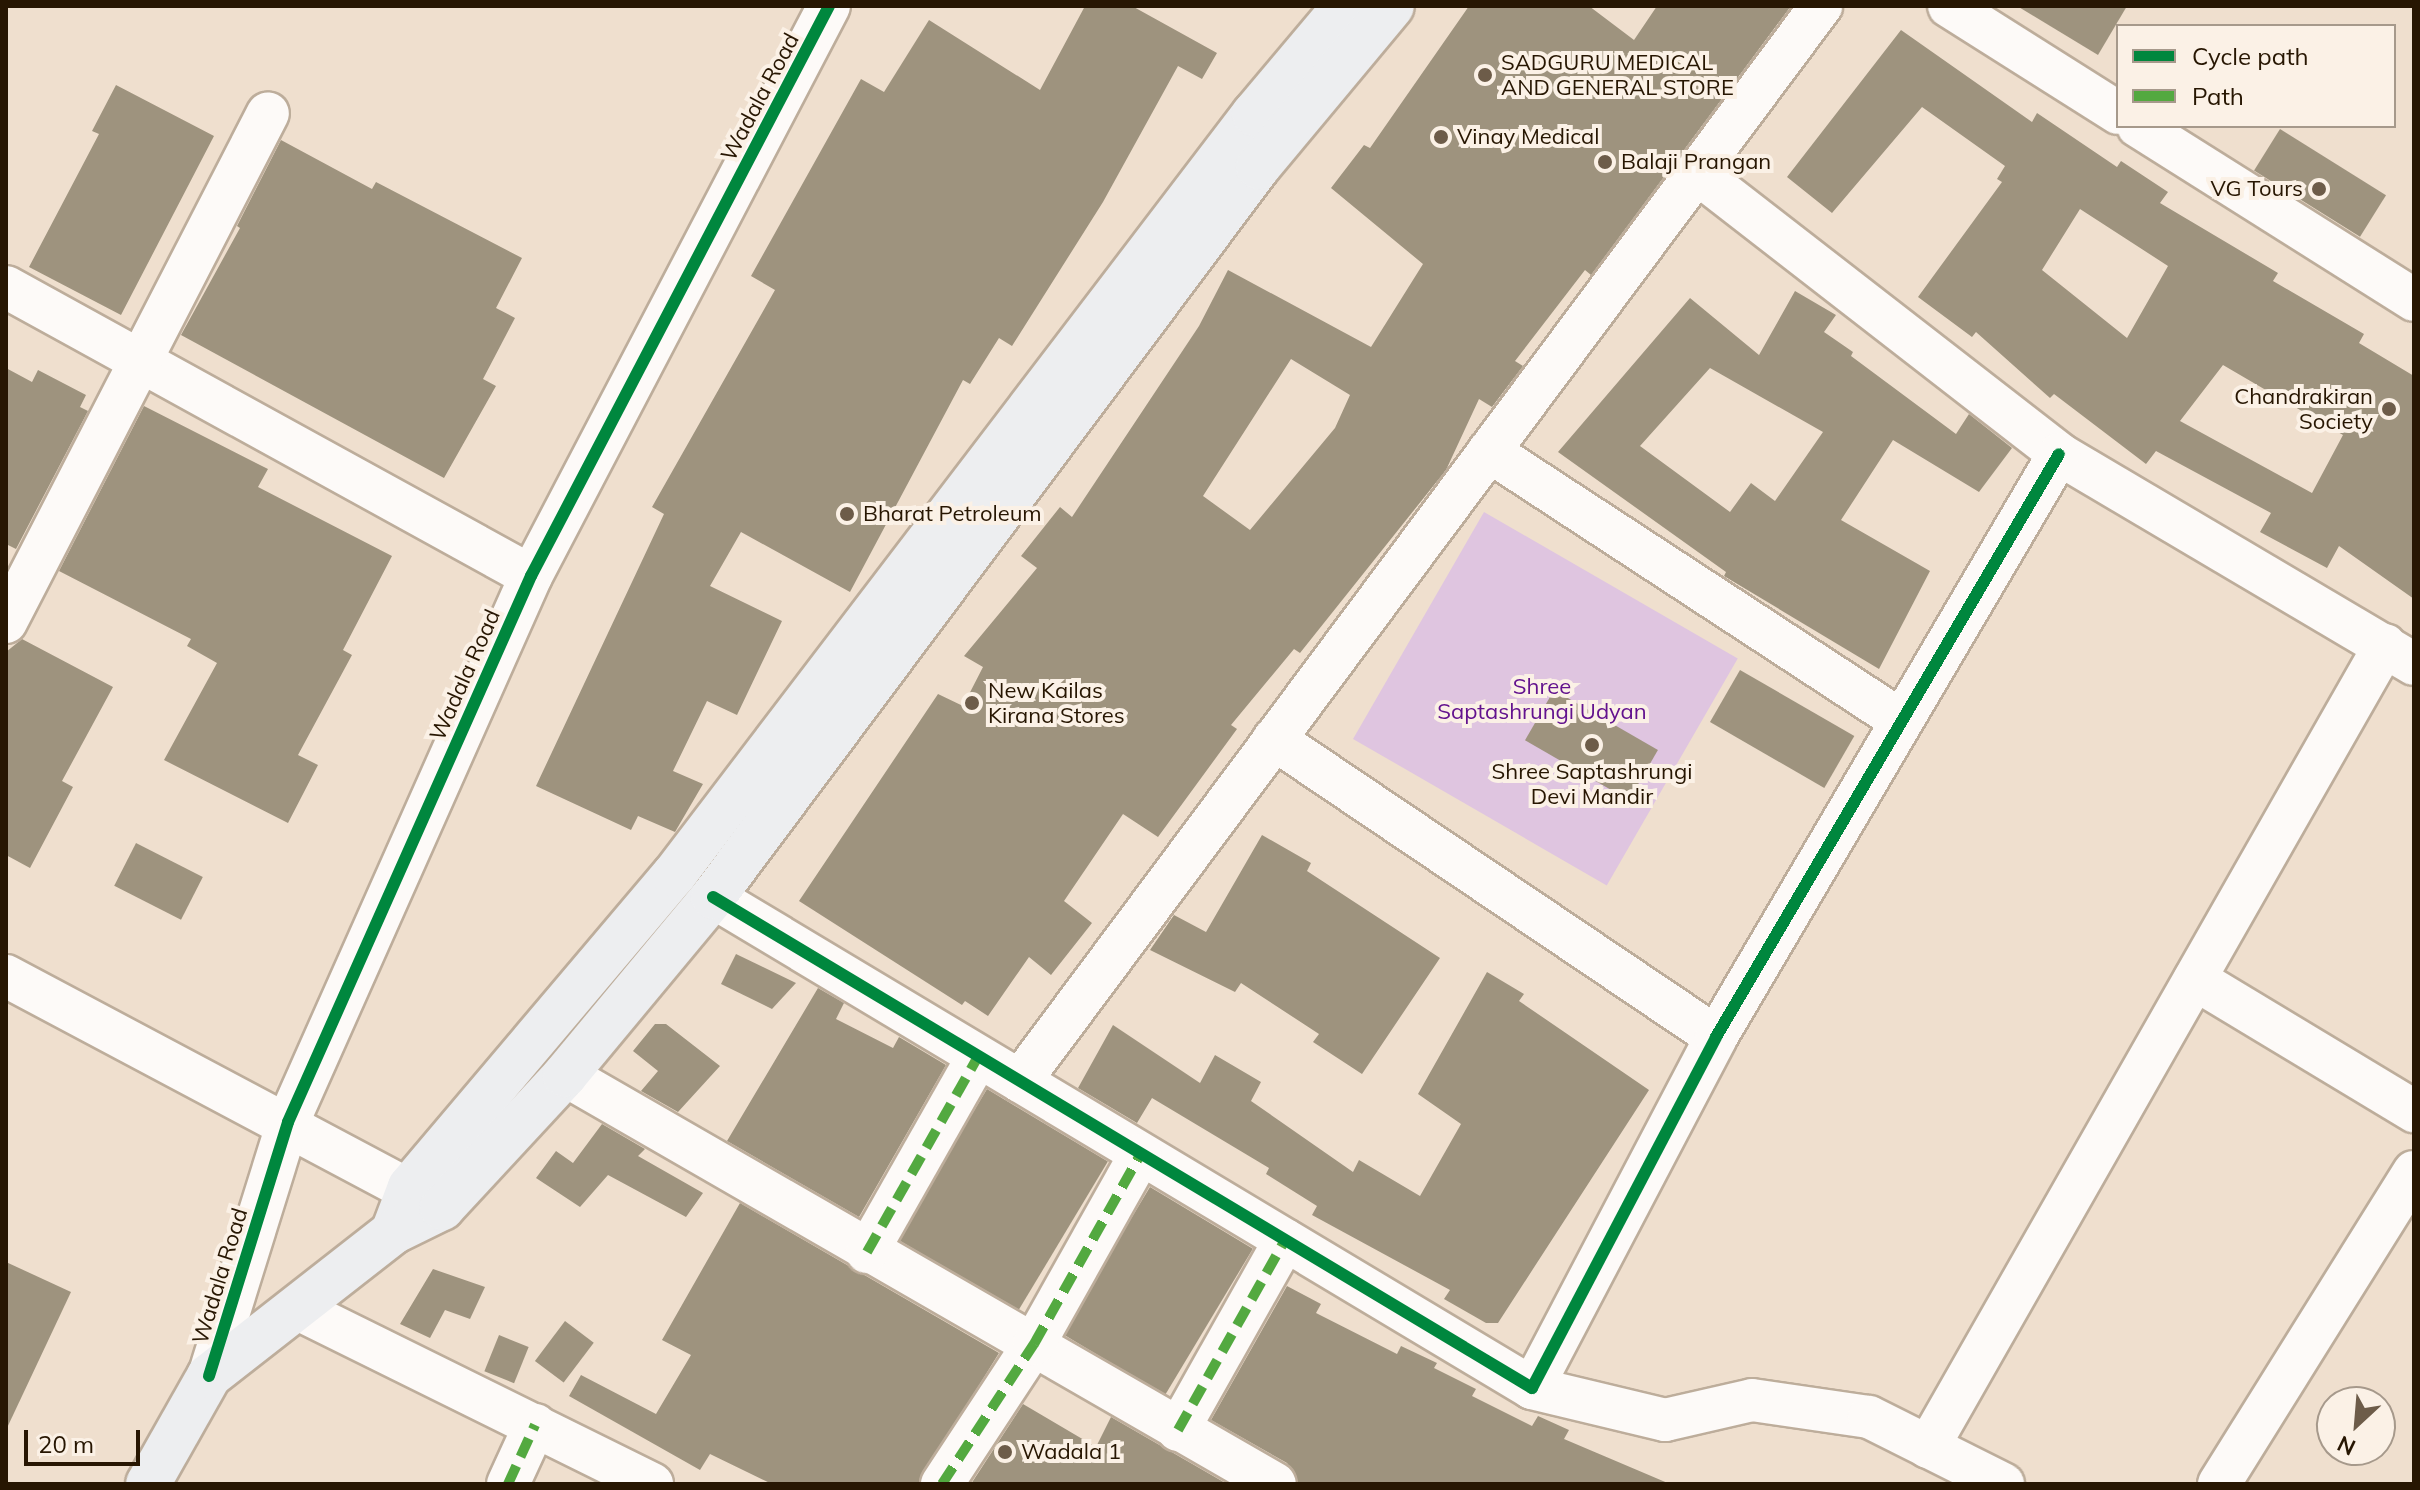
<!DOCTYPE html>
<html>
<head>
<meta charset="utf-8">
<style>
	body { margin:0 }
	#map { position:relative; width:2420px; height:1490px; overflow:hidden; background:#efdfce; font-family:Mulish,sans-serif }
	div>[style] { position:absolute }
	.green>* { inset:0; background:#dfc5e0; transform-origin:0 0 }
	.building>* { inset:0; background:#9e937e; transform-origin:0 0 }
	.roads { filter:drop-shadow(2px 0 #bdad9b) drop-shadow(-2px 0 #bdad9b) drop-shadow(0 2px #bdad9b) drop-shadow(0 -2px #bdad9b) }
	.minor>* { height:42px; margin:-21px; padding:0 21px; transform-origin:21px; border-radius:21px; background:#fdfaf8 }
	.major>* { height:44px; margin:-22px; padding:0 22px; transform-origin:22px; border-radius:22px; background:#edeef0 }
	.quiet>* { height:10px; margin-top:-5px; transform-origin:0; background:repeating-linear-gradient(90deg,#53a940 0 20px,transparent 0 30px) }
	.cycleway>* { height:12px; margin:-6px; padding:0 6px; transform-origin:6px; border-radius:6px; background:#00873e }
	.dots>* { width:22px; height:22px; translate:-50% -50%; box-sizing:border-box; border:4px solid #fbf1e6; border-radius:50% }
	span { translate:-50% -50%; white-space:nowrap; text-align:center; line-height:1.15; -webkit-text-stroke:8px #fbf1e6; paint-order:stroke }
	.poi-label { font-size:22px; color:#271602 }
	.left { translate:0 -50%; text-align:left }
	.right { translate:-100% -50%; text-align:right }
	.street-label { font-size:22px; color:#271602 }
	.park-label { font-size:22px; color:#63138e }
	.frame { position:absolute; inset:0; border:8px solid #271602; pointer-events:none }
	.legend { position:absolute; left:2116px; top:24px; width:280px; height:104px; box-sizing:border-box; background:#fbf1e6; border:2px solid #a6998b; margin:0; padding:10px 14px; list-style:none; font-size:24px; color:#271602 }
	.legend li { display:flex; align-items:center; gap:16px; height:40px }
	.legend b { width:40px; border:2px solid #a6998b }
	.north { position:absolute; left:2316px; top:1386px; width:80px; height:80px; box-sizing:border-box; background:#fbf1e6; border:2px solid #a6998b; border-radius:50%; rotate:206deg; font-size:22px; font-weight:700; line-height:32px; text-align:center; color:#271602 }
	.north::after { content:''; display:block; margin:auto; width:28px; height:36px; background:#6d5c49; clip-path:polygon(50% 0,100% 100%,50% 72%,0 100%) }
	.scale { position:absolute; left:24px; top:1430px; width:116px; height:36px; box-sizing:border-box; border:4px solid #271602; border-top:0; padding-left:10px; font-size:24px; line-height:28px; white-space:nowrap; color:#271602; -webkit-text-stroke:6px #fbf1e6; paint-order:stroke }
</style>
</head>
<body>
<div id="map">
	<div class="green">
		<i style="left:1484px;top:512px;width:293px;height:262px;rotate:30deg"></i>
	</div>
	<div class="building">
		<i style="clip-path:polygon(1085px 6px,1132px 6px,1217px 53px,1202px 79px,1178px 66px,1103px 202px,1012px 346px,999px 338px,970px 384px,963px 380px,850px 592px,741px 532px,710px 586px,782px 621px,737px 715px,707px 701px,673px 771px,703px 784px,675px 832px,638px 816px,631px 830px,536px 786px,664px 514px,652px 507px,775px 290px,751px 276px,861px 79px,884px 92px,929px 20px,1040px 90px)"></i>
		<i style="clip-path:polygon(evenodd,1469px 6px,1589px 6px,1634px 40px,1657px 6px,1791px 6px,1591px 275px,1585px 270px,1515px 361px,1523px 366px,1492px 407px,1479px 399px,1446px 470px,1300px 653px,1294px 649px,1231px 725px,1237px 729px,1158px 837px,1123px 814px,1064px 901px,1092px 923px,1051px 975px,1029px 957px,988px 1016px,965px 1001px,962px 1005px,799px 901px,938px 694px,963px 706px,983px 667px,964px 656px,1037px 568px,1021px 556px,1060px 507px,1072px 517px,1199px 326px,1228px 270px,1371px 347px,1423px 264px,1331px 188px,1364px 145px,1370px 148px,1469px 6px,1291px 359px,1350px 395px,1335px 428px,1250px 530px,1203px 496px,1291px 359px)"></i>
		<i style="clip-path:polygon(2017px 6px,2127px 6px,2098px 55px)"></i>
		<i style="clip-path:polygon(evenodd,1901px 30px,2032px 122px,2037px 113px,2117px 167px,2121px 161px,2168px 192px,2160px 203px,2278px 273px,2273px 281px,2364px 334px,2359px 343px,2414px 376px,2414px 599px,2339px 546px,2327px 568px,2260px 532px,2271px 513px,2156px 451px,2146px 464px,2054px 394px,2050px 398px,1976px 332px,1972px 337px,1918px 297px,2002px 182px,1997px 179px,2005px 166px,1922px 107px,1832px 213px,1787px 177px,1901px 30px,2080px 209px,2168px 266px,2127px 338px,2042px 270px,2080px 209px,1901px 30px,2223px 365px,2343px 435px,2312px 493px,2180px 421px,2223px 365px)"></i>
		<i style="clip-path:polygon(116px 85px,214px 136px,121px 315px,29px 267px,99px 134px,92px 131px)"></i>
		<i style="left:2280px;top:129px;width:125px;height:49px;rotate:32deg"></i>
		<i style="clip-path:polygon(281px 140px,372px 189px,376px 182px,522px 258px,496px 308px,515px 318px,483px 379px,496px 386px,444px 478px,181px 335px,240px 228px,237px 226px)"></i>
		<i style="clip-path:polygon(evenodd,1795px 291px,1836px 315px,1824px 332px,1853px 352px,1851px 356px,1956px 434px,1969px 414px,2012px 448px,1979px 492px,1893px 440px,1841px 520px,1930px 571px,1879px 669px,1724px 576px,1726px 572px,1558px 452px,1690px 298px,1759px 355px,1795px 291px,1710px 368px,1823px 432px,1775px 501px,1751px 483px,1730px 512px,1640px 446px,1710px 368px)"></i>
		<i style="clip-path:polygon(6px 368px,32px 382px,38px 370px,86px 395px,80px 407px,88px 411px,16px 549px,6px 544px)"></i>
		<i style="clip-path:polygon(144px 406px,268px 469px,258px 487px,392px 556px,343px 650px,352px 655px,298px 755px,318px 765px,288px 823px,164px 760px,217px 663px,187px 646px,191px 639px,59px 571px)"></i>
		<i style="clip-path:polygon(22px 639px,113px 687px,62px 781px,73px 787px,30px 868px,6px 855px,6px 652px)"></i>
		<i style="left:1740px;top:670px;width:132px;height:60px;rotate:30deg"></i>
		<i style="left:1554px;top:690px;width:120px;height:58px;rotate:30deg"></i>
		<i style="clip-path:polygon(1262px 835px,1311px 863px,1307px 871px,1440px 958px,1362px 1074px,1313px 1042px,1319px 1034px,1241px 983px,1235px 992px,1150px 950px,1174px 915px,1206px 932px)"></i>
		<i style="left:136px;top:843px;width:75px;height:48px;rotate:27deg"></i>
		<i style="clip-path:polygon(736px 954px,796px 983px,772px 1009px,721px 984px)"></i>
		<i style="clip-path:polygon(1487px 972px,1524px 994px,1519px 1001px,1649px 1090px,1498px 1323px,1486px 1323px,1444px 1299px,1450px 1290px,1312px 1215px,1317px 1206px,1266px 1174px,1269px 1168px,1152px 1098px,1137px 1123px,1078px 1088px,1113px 1025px,1200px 1083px,1215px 1055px,1261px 1082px,1251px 1101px,1353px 1172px,1359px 1160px,1420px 1196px,1461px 1124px,1418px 1094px)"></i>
		<i style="clip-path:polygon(818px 988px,844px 1003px,836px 1019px,893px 1048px,899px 1037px,946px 1065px,859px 1217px,727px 1141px)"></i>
		<i style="clip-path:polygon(655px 1024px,666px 1024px,720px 1066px,678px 1112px,641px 1091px,658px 1071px,633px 1051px)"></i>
		<i style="left:987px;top:1089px;width:141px;height:175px;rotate:31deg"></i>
		<i style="clip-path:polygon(602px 1124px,645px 1149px,638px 1156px,703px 1193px,686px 1217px,608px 1175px,580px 1207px,536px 1178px,556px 1151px,573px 1163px)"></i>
		<i style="left:1150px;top:1187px;width:120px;height:171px;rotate:31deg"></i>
		<i style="clip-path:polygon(740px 1203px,999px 1353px,918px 1484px,772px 1484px,710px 1454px,700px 1470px,569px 1396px,581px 1375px,656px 1414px,691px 1355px,662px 1340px)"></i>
		<i style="clip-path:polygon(6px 1262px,71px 1292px,6px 1430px)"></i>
		<i style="clip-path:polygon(433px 1269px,485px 1287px,470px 1319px,445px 1310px,430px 1338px,400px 1324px)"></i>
		<i style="clip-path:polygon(1287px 1286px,1321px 1304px,1316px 1313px,1397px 1354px,1401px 1346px,1437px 1363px,1434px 1368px,1476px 1389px,1472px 1396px,1532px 1426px,1538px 1416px,1569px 1430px,1564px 1439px,1670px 1484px,1299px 1484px,1287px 1463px,1211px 1420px)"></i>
		<i style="left:565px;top:1321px;width:36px;height:50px;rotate:37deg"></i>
		<i style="left:499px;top:1335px;width:32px;height:39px;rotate:22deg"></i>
		<i style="clip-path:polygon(1023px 1404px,1096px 1447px,1111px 1417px,1227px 1484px,971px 1484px)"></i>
	</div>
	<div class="roads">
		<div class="minor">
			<i style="left:1949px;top:6px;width:200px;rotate:32.3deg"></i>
			<i style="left:2138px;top:126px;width:326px;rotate:32.2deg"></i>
			<i style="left:1696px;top:172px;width:460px;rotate:37.8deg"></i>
			<i style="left:2059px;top:454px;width:412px;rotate:30.6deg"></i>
			<i style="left:6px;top:287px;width:599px;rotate:28.83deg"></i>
			<i style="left:1489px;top:451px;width:493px;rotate:33.2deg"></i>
			<i style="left:6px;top:622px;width:572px;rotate:-62.76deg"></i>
			<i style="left:1274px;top:739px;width:533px;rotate:33.99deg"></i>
			<i style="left:713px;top:897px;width:955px;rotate:30.94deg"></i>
			<i style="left:1532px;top:1388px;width:396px;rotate:-62.3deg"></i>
			<i style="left:1716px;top:1037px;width:676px;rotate:-59.53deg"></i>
			<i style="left:6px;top:976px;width:490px;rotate:28deg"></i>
			<i style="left:2195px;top:979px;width:256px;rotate:31.1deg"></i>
			<i style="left:565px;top:1075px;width:819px;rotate:29.94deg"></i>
			<i style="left:1020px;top:1081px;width:1341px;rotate:-53.31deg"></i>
			<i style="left:867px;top:1252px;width:224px;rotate:-60.4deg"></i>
			<i style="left:298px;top:1309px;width:395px;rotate:26.3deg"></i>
			<i style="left:209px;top:1376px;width:266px;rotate:-72.7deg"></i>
			<i style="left:288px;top:1122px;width:598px;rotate:-66.01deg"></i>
			<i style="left:531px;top:576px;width:643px;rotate:-62.4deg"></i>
			<i style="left:1532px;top:1388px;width:137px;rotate:13.5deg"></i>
			<i style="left:1665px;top:1420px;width:89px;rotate:-12.9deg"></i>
			<i style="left:1752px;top:1400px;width:118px;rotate:8.3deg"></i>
			<i style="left:1869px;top:1417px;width:150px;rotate:26.6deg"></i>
			<i style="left:1178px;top:1430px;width:218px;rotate:-60.6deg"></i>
			<i style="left:1928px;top:1447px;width:923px;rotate:-60.32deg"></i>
			<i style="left:508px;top:1484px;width:65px;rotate:-65.4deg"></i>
			<i style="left:942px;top:1484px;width:168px;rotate:-56.7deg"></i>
			<i style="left:1034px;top:1344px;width:217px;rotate:-60.7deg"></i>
			<i style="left:2219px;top:1484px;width:368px;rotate:-58deg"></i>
		</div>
		<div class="major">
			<i style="left:393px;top:1232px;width:48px;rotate:-69.3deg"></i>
			<i style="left:410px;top:1187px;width:409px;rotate:-49.8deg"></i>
			<i style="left:674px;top:875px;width:957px;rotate:-52.69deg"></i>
			<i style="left:1254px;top:114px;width:141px;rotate:-49.9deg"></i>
			<i style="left:148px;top:1484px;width:124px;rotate:-60.5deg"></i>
			<i style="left:209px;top:1376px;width:234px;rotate:-38deg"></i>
			<i style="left:393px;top:1232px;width:55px;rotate:-26.1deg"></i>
			<i style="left:442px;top:1208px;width:181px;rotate:-47.2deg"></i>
			<i style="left:565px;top:1075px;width:231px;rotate:-50.3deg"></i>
			<i style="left:713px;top:897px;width:911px;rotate:-53.26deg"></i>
			<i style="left:1258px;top:167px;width:209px;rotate:-50.2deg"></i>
		</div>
	</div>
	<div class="quiet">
		<i style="left:867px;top:1252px;width:224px;rotate:-60.4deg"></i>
		<i style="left:1178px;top:1430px;width:218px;rotate:-60.6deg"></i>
		<i style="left:508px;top:1484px;width:65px;rotate:-65.4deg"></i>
		<i style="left:942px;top:1484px;width:168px;rotate:-56.7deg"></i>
		<i style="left:1034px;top:1344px;width:217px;rotate:-60.7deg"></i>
	</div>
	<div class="cycleway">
		<i style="left:713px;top:897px;width:955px;rotate:30.94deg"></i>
		<i style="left:1532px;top:1388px;width:396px;rotate:-62.3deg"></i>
		<i style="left:1716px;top:1037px;width:676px;rotate:-59.53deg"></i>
		<i style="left:209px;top:1376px;width:266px;rotate:-72.7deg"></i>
		<i style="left:288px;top:1122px;width:598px;rotate:-66.01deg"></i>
		<i style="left:531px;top:576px;width:643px;rotate:-62.4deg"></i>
	</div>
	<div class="dots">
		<i style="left:1485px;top:75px;background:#6d5c49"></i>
		<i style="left:1441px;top:137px;background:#6d5c49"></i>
		<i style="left:1605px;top:162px;background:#6d5c49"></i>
		<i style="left:2319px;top:189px;background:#6d5c49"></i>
		<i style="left:2389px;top:409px;background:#6d5c49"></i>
		<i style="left:847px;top:514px;background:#6d5c49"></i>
		<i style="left:972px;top:703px;background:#6d5c49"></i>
		<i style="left:1592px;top:745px;background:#6d5c49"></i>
		<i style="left:1005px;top:1452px;background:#6d5c49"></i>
	</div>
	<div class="poi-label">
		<span class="left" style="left:1501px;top:75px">SADGURU MEDICAL<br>AND GENERAL STORE</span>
		<span class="left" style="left:1457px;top:137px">Vinay Medical</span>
		<span class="left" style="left:1621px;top:162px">Balaji Prangan</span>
		<span class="right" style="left:2303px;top:189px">VG Tours</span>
		<span class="right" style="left:2373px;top:409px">Chandrakiran<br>Society</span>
		<span class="left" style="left:863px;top:514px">Bharat Petroleum</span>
		<span class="left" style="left:988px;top:703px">New Kailas<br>Kirana Stores</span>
		<span style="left:1592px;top:784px">Shree Saptashrungi<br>Devi Mandir</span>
		<span class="left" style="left:1021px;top:1452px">Wadala 1</span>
	</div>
	<div class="street-label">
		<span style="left:760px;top:97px;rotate:-62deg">Wadala Road</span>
		<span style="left:465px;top:675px;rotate:-66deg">Wadala Road</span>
		<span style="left:220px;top:1276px;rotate:-73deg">Wadala Road</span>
	</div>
	<div class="park-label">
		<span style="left:1542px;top:699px">Shree<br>Saptashrungi Udyan</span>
	</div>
	<div class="frame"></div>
	<ul class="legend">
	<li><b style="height:10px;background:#00873e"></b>Cycle path</li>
	<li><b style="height:10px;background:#53a940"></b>Path</li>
	</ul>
	<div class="north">N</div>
	<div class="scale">20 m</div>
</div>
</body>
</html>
